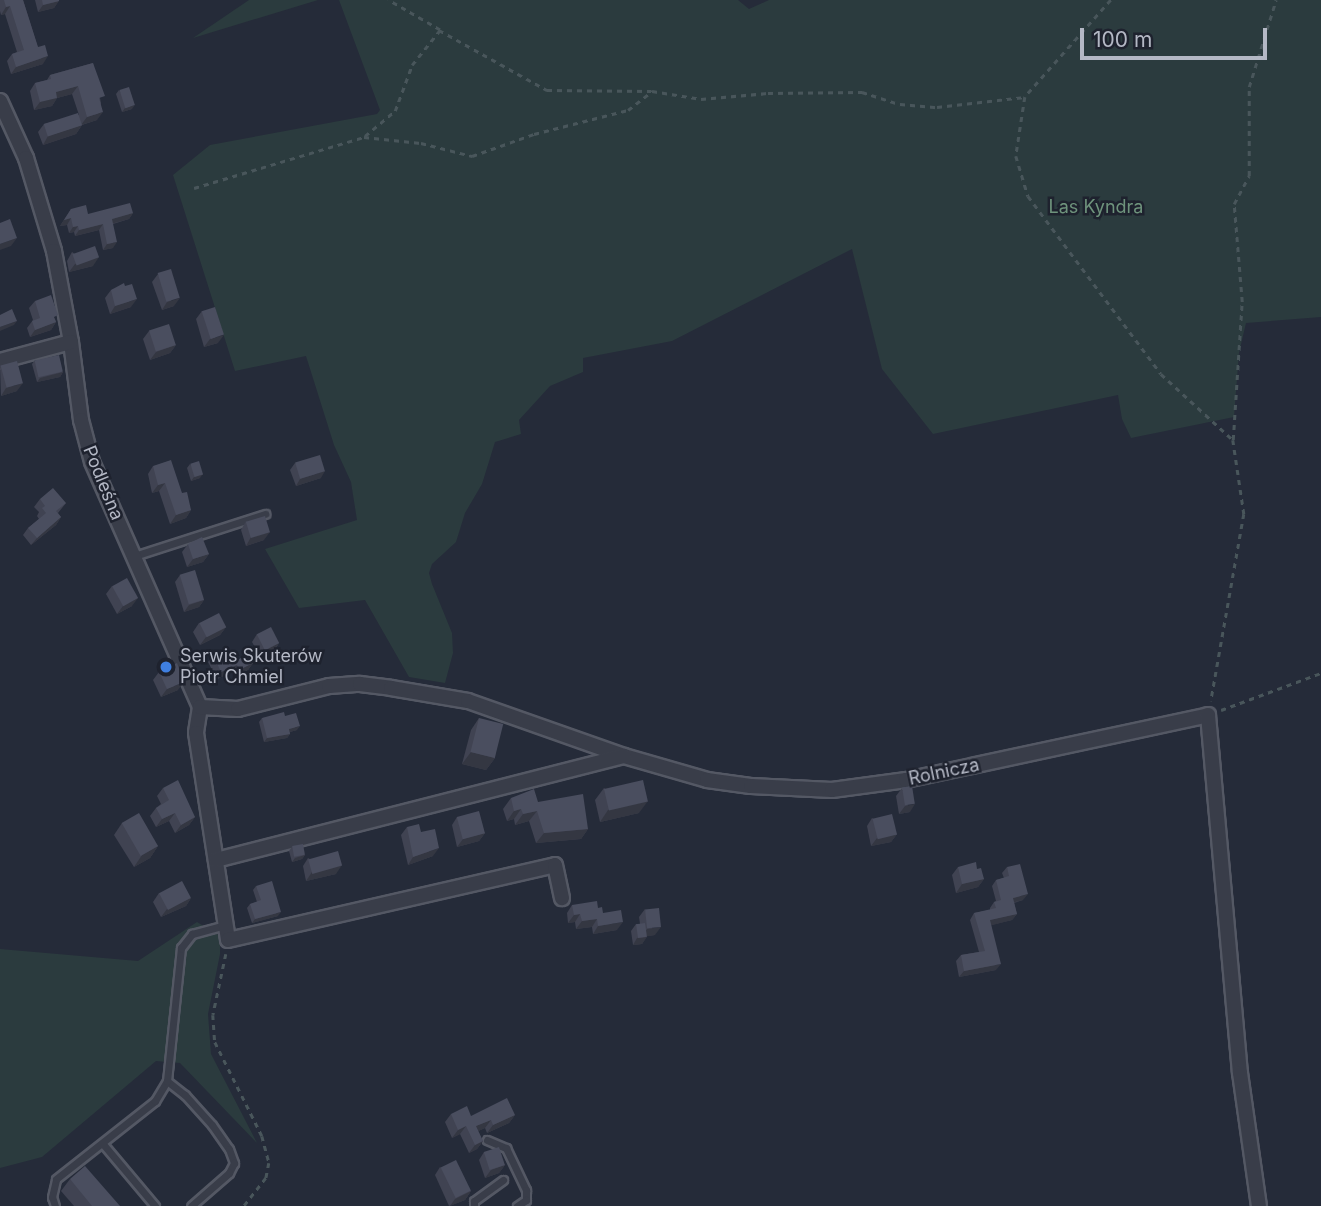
<!DOCTYPE html>
<html>
<head>
<meta charset="utf-8">
<style>
	body { margin:0 }
	#map { position:relative; width:1321px; height:1206px; overflow:hidden; background:#252b39; font-family:Inter,sans-serif }
	div>[style] { position:absolute }
	.green>* { inset:0; background:#2b3b3e }
	.path>* { height:2.5px; margin-top:-1.25px; transform-origin:0; background:repeating-linear-gradient(90deg,#49565b 0 5px,transparent 0 10px) }
	.roads { filter:drop-shadow(2px 0 #545864) drop-shadow(-2px 0 #545864) drop-shadow(0 2px #545864) drop-shadow(0 -2px #545864) }
	.lane>* { height:7px; margin:-3.5px; padding:0 3.5px; transform-origin:3.5px; border-radius:3.5px; background:#393d49 }
	.street>* { height:14px; margin:-7px; padding:0 7px; transform-origin:7px; border-radius:7px; background:#393d49 }
	.wall>* { inset:0; background:#404352 }
	.shaded-wall>* { inset:0; background:#343742 }
	.building>* { inset:0; background:#4a4e5f; transform-origin:0 0 }
	.dots>* { width:19px; height:19px; translate:-50% -50%; box-sizing:border-box; border:4px solid #1e222e; border-radius:50% }
	span { translate:-50% -50%; white-space:nowrap; text-align:center; line-height:1.15; -webkit-text-stroke:5px #1e222e; paint-order:stroke }
	.park-label { font-size:18px; color:#6e937c }
	.street-label { font-size:18px; color:#b4b8c5 }
	.poi-label { font-size:18px; color:#b4b8c5 }
	.left { translate:0 -50%; text-align:left }
	.scale { position:absolute; left:1080px; top:28px; width:187px; height:32px; box-sizing:border-box; border:4px solid #b4b8c5; border-top:0; padding-left:9px; font-size:21px; line-height:24px; white-space:nowrap; color:#b4b8c5; -webkit-text-stroke:5px #1e222e; paint-order:stroke }
</style>
</head>
<body>
<div id="map">
	<div class="green">
		<i style="clip-path:polygon(249px 0,318px 0,193px 38px)"></i>
		<i style="clip-path:polygon(339px 0,738px 0,749px 9px,769px 0,1321px 0,1321px 317px,1246px 323px,1239px 353px,1234px 417px,1131px 438px,1122px 419px,1118px 395px,933px 434px,882px 369px,852px 249px,672px 341px,583px 358px,583px 372px,550px 386px,519px 420px,521px 434px,495px 442px,482px 484px,465px 513px,456px 542px,432px 564px,429px 573px,432px 584px,452px 633px,453px 653px,445px 683px,409px 677px,365px 600px,299px 608px,265px 549px,357px 520px,351px 482px,334px 445px,306px 356px,235px 371px,173px 175px,210px 145px,377px 114px,380px 110px)"></i>
		<i style="clip-path:polygon(197px 922px,220px 936px,220px 954px,208px 1014px,211px 1054px,257px 1143px,180px 1063px,156px 1061px,42px 1157px,0 1168px,0 949px,138px 961px)"></i>
	</div>
	<div class="path">
		<i style="left:1111px;top:0;width:130px;rotate:131.6deg"></i>
		<i style="left:1025px;top:97px;width:60px;rotate:98.7deg"></i>
		<i style="left:1016px;top:156px;width:42px;rotate:73.3deg"></i>
		<i style="left:1028px;top:196px;width:222px;rotate:53.2deg"></i>
		<i style="left:1161px;top:374px;width:98px;rotate:42.5deg"></i>
		<i style="left:1233px;top:440px;width:75px;rotate:81.5deg"></i>
		<i style="left:1244px;top:514px;width:190px;rotate:100deg"></i>
		<i style="left:439px;top:30px;width:124px;rotate:29.1deg"></i>
		<i style="left:547px;top:90px;width:104px;rotate:0.6deg"></i>
		<i style="left:365px;top:136px;width:39px;rotate:-40deg"></i>
		<i style="left:395px;top:111px;width:49px;rotate:-69.7deg"></i>
		<i style="left:412px;top:65px;width:45px;rotate:-51.3deg"></i>
		<i style="left:440px;top:30px;width:60px;rotate:-150deg"></i>
		<i style="left:194px;top:188px;width:177px;rotate:-16.7deg"></i>
		<i style="left:364px;top:137px;width:57px;rotate:6deg"></i>
		<i style="left:421px;top:143px;width:53px;rotate:14.3deg"></i>
		<i style="left:472px;top:156px;width:66px;rotate:-19.5deg"></i>
		<i style="left:534px;top:134px;width:97px;rotate:-14.3deg"></i>
		<i style="left:628px;top:110px;width:31px;rotate:-38deg"></i>
		<i style="left:652px;top:91px;width:50px;rotate:9.3deg"></i>
		<i style="left:701px;top:99px;width:67px;rotate:-5.1deg"></i>
		<i style="left:768px;top:93px;width:94px;rotate:-0.6deg"></i>
		<i style="left:862px;top:92px;width:40px;rotate:18deg"></i>
		<i style="left:900px;top:104px;width:37px;rotate:5deg"></i>
		<i style="left:937px;top:107px;width:89px;rotate:-6.5deg"></i>
		<i style="left:1233px;top:440px;width:138px;rotate:-86.3deg"></i>
		<i style="left:1242px;top:302px;width:98px;rotate:-94.7deg"></i>
		<i style="left:1234px;top:204px;width:32px;rotate:-62deg"></i>
		<i style="left:1249px;top:176px;width:89px;rotate:-90deg"></i>
		<i style="left:1249px;top:87px;width:91px;rotate:-72.8deg"></i>
		<i style="left:1221px;top:710px;width:107px;rotate:-20.3deg"></i>
		<i style="left:226px;top:954px;width:62px;rotate:102deg"></i>
		<i style="left:213px;top:1015px;width:27px;rotate:86deg"></i>
		<i style="left:215px;top:1042px;width:105px;rotate:63.4deg"></i>
		<i style="left:262px;top:1136px;width:28px;rotate:75deg"></i>
		<i style="left:269px;top:1163px;width:15px;rotate:101deg"></i>
		<i style="left:266px;top:1178px;width:36px;rotate:128deg"></i>
	</div>
	<div class="roads">
		<div class="lane">
			<i style="left:134px;top:556px;width:138px;rotate:-17.8deg"></i>
			<i style="left:167px;top:1081px;width:23px;rotate:38deg"></i>
			<i style="left:185px;top:1095px;width:40px;rotate:48deg"></i>
			<i style="left:212px;top:1125px;width:29px;rotate:55deg"></i>
			<i style="left:229px;top:1149px;width:15px;rotate:70deg"></i>
			<i style="left:234px;top:1163px;width:11px;rotate:117deg"></i>
			<i style="left:229px;top:1173px;width:50px;rotate:139deg"></i>
			<i style="left:487px;top:1140px;width:21px;rotate:23deg"></i>
			<i style="left:506px;top:1148px;width:47px;rotate:64.5deg"></i>
			<i style="left:526px;top:1190px;width:10px;rotate:90deg"></i>
			<i style="left:526px;top:1200px;width:11px;rotate:146deg"></i>
			<i style="left:103px;top:1144px;width:81px;rotate:50deg"></i>
			<i style="left:55px;top:1206px;width:9px;rotate:-108deg"></i>
			<i style="left:52px;top:1197px;width:18px;rotate:-77deg"></i>
			<i style="left:56px;top:1179px;width:126px;rotate:-38.2deg"></i>
			<i style="left:155px;top:1101px;width:23px;rotate:-59deg"></i>
			<i style="left:167px;top:1081px;width:134px;rotate:-84deg"></i>
			<i style="left:181px;top:948px;width:18px;rotate:-52deg"></i>
			<i style="left:192px;top:934px;width:34px;rotate:-15deg"></i>
			<i style="left:474px;top:1206px;width:5px;rotate:-90deg"></i>
			<i style="left:474px;top:1201px;width:36px;rotate:-36deg"></i>
		</div>
		<div class="street">
			<i style="left:0;top:101px;width:63px;rotate:65.5deg"></i>
			<i style="left:26px;top:158px;width:97px;rotate:73.2deg"></i>
			<i style="left:54px;top:251px;width:93px;rotate:79.4deg"></i>
			<i style="left:71px;top:342px;width:79px;rotate:82.7deg"></i>
			<i style="left:81px;top:420px;width:43px;rotate:75.3deg"></i>
			<i style="left:92px;top:462px;width:268px;rotate:66.2deg"></i>
			<i style="left:200px;top:707px;width:26px;rotate:99deg"></i>
			<i style="left:196px;top:733px;width:209px;rotate:81.2deg"></i>
			<i style="left:228px;top:940px;width:335px;rotate:-12.9deg"></i>
			<i style="left:555px;top:865px;width:34px;rotate:78deg"></i>
			<i style="left:0;top:361px;width:73px;rotate:-15deg"></i>
			<i style="left:200px;top:707px;width:38px;rotate:3deg"></i>
			<i style="left:238px;top:709px;width:94px;rotate:-14.2deg"></i>
			<i style="left:329px;top:686px;width:31px;rotate:-4deg"></i>
			<i style="left:360px;top:684px;width:31px;rotate:7deg"></i>
			<i style="left:391px;top:688px;width:78px;rotate:9.6deg"></i>
			<i style="left:468px;top:701px;width:165px;rotate:19.4deg"></i>
			<i style="left:624px;top:756px;width:86px;rotate:16.1deg"></i>
			<i style="left:707px;top:780px;width:44px;rotate:7.8deg"></i>
			<i style="left:751px;top:786px;width:81px;rotate:2.8deg"></i>
			<i style="left:832px;top:790px;width:75px;rotate:-7.7deg"></i>
			<i style="left:906px;top:780px;width:309px;rotate:-12.1deg"></i>
			<i style="left:1208px;top:715px;width:359px;rotate:84.9deg"></i>
			<i style="left:1240px;top:1073px;width:134px;rotate:81.9deg"></i>
			<i style="left:216px;top:860px;width:421px;rotate:-14.3deg"></i>
		</div>
	</div>
	<div class="wall">
		<i style="clip-path:polygon(0 0,23px 0,43px 64px,11px 74px,7px 61px,12px 54px,17px 52px,5px 14px,1px 15px,0 11px)"></i>
		<i style="clip-path:polygon(35px 0,59px 0,54px 8px,38px 12px)"></i>
		<i style="clip-path:polygon(93px 63px,101px 103px,97px 120px,82px 125px,76px 134px,43px 145px,38px 132px,44px 124px,79px 115px,72px 94px,57px 98px,52px 106px,34px 110px,30px 91px,35px 83px,47px 80px,50px 75px)"></i>
		<i style="clip-path:polygon(119px 90px,132px 109px,122px 112px,116px 94px)"></i>
		<i style="clip-path:polygon(71px 209px,88px 214px,133px 213px,129px 219px,113px 224px,113px 248px,103px 250px,99px 230px,75px 236px,74px 232px,69px 233px,67px 225px,60px 226px)"></i>
		<i style="clip-path:polygon(72px 252px,93px 266px,69px 272px,67px 261px)"></i>
		<i style="clip-path:polygon(158px 274px,174px 306px,162px 310px,152px 282px)"></i>
		<i style="clip-path:polygon(125px 286px,131px 307px,110px 314px,105px 298px,111px 290px)"></i>
		<i style="clip-path:polygon(35px 301px,55px 319px,56px 322px,51px 330px,30px 337px,27px 328px,33px 320px,29px 308px)"></i>
		<i style="clip-path:polygon(202px 311px,218px 343px,204px 347px,196px 319px)"></i>
		<i style="clip-path:polygon(149px 331px,176px 345px,170px 353px,150px 360px,143px 339px)"></i>
		<i style="clip-path:polygon(35px 360px,63px 372px,60px 377px,37px 382px,32px 364px)"></i>
		<i style="clip-path:polygon(0 365px,17px 391px,1px 396px)"></i>
		<i style="clip-path:polygon(295px 463px,321px 478px,296px 486px,290px 470px)"></i>
		<i style="clip-path:polygon(190px 464px,200px 478px,191px 481px,187px 468px)"></i>
		<i style="clip-path:polygon(153px 466px,182px 493px,191px 510px,186px 518px,170px 524px,159px 491px,152px 493px,148px 474px)"></i>
		<i style="clip-path:polygon(40px 499px,66px 503px,58px 513px,61px 517px,56px 525px,31px 545px,23px 535px,28px 528px,39px 519px,37px 516px,39px 512px,34px 507px)"></i>
		<i style="clip-path:polygon(246px 521px,264px 540px,246px 546px,241px 530px)"></i>
		<i style="clip-path:polygon(188px 544px,209px 554px,203px 562px,187px 567px,182px 552px)"></i>
		<i style="clip-path:polygon(180px 575px,204px 600px,199px 607px,184px 612px,175px 582px)"></i>
		<i style="clip-path:polygon(112px 586px,132px 606px,117px 614px,106px 594px)"></i>
		<i style="clip-path:polygon(199px 623px,226px 627px,220px 635px,200px 645px,193px 632px)"></i>
		<i style="clip-path:polygon(257px 634px,279px 643px,274px 651px,261px 658px,252px 642px)"></i>
		<i style="clip-path:polygon(213px 655px,235px 661px,253px 663px,248px 670px,234px 677px,232px 672px,217px 679px,208px 662px)"></i>
		<i style="clip-path:polygon(159px 672px,178px 690px,161px 697px,153px 680px)"></i>
		<i style="clip-path:polygon(285px 716px,297px 730px,290px 732px,290px 734px,287px 738px,264px 742px,259px 722px,262px 718px)"></i>
		<i style="clip-path:polygon(479px 718px,495px 758px,486px 770px,462px 764px,471px 730px)"></i>
		<i style="clip-path:polygon(163px 788px,195px 817px,189px 825px,175px 833px,169px 821px,156px 827px,150px 816px,156px 808px,161px 804px,157px 796px)"></i>
		<i style="clip-path:polygon(604px 788px,639px 813px,600px 822px,595px 800px)"></i>
		<i style="clip-path:polygon(902px 788px,910px 812px,899px 814px,896px 796px)"></i>
		<i style="clip-path:polygon(511px 798px,538px 802px,588px 829px,581px 839px,536px 843px,529px 821px,515px 825px,514px 819px,507px 821px,503px 809px)"></i>
		<i style="clip-path:polygon(457px 817px,485px 833px,479px 841px,457px 847px,452px 825px)"></i>
		<i style="clip-path:polygon(872px 818px,897px 834px,891px 842px,871px 846px,867px 826px)"></i>
		<i style="clip-path:polygon(122px 823px,158px 846px,150px 858px,134px 867px,114px 835px)"></i>
		<i style="clip-path:polygon(407px 827px,433px 856px,408px 865px,401px 835px)"></i>
		<i style="clip-path:polygon(292px 847px,305px 855px,302px 859px,292px 862px,289px 851px)"></i>
		<i style="clip-path:polygon(308px 858px,336px 874px,306px 881px,303px 866px)"></i>
		<i style="clip-path:polygon(958px 867px,977px 869px,984px 879px,978px 887px,956px 893px,952px 875px)"></i>
		<i style="clip-path:polygon(1007px 867px,1023px 900px,1014px 903px,1017px 914px,1012px 920px,991px 925px,996px 970px,959px 977px,956px 961px,961px 955px,979px 952px,970px 920px,974px 913px,990px 910px,990px 908px,994px 902px,996px 901px,992px 886px,996px 880px,1004px 878px,1002px 873px)"></i>
		<i style="clip-path:polygon(256px 886px,278px 916px,252px 923px,247px 908px,250px 904px,257px 902px,253px 890px)"></i>
		<i style="clip-path:polygon(159px 893px,191px 898px,186px 906px,161px 917px,153px 902px)"></i>
		<i style="clip-path:polygon(572px 905px,598px 908px,603px 913px,617px 930px,593px 934px,592px 927px,576px 929px,575px 922px,568px 923px,567px 913px)"></i>
		<i style="clip-path:polygon(645px 909px,655px 935px,647px 936px,642px 944px,633px 945px,631px 931px,636px 924px,640px 924px,639px 917px)"></i>
		<i style="clip-path:polygon(451px 1114px,471px 1116px,515px 1115px,509px 1123px,487px 1133px,485px 1128px,478px 1131px,483px 1141px,477px 1149px,469px 1153px,460px 1134px,452px 1138px,445px 1122px)"></i>
		<i style="clip-path:polygon(484px 1152px,505px 1165px,499px 1173px,485px 1178px,479px 1160px)"></i>
		<i style="clip-path:polygon(440px 1167px,471px 1191px,465px 1200px,449px 1206px,435px 1175px)"></i>
		<i style="clip-path:polygon(70px 1179px,120px 1206px,74px 1206px,61px 1191px)"></i>
	</div>
	<div class="shaded-wall">
		<i style="clip-path:polygon(59px 1px,54px 8px,38px 12px,43px 5px)"></i>
		<i style="clip-path:polygon(10px 6px,5px 14px,1px 15px,6px 7px)"></i>
		<i style="clip-path:polygon(48px 56px,43px 64px,11px 74px,16px 67px)"></i>
		<i style="clip-path:polygon(78px 86px,72px 94px,57px 98px,52px 106px,34px 110px,40px 102px,56px 92px)"></i>
		<i style="clip-path:polygon(135px 105px,132px 109px,122px 112px,125px 108px)"></i>
		<i style="clip-path:polygon(103px 112px,97px 120px,81px 125px,87px 117px)"></i>
		<i style="clip-path:polygon(82px 125px,76px 134px,43px 145px,48px 136px)"></i>
		<i style="clip-path:polygon(133px 213px,129px 219px,107px 225px,112px 219px)"></i>
		<i style="clip-path:polygon(71px 218px,67px 225px,60px 226px,64px 220px)"></i>
		<i style="clip-path:polygon(103px 224px,99px 230px,75px 236px,79px 230px)"></i>
		<i style="clip-path:polygon(78px 226px,74px 232px,69px 233px,73px 227px)"></i>
		<i style="clip-path:polygon(17px 238px,11px 246px,0 250px,0 244px)"></i>
		<i style="clip-path:polygon(117px 242px,113px 248px,103px 250px,107px 244px)"></i>
		<i style="clip-path:polygon(99px 257px,93px 266px,69px 272px,75px 264px)"></i>
		<i style="clip-path:polygon(180px 298px,174px 306px,162px 310px,167px 302px)"></i>
		<i style="clip-path:polygon(137px 299px,131px 307px,110px 314px,115px 306px)"></i>
		<i style="clip-path:polygon(17px 321px,14px 325px,0 331px,0 327px)"></i>
		<i style="clip-path:polygon(56px 322px,51px 330px,30px 337px,35px 330px)"></i>
		<i style="clip-path:polygon(224px 335px,218px 343px,204px 347px,210px 339px)"></i>
		<i style="clip-path:polygon(176px 345px,170px 353px,150px 360px,156px 352px)"></i>
		<i style="clip-path:polygon(63px 372px,60px 377px,37px 382px,40px 378px)"></i>
		<i style="clip-path:polygon(23px 383px,17px 391px,1px 396px,6px 388px)"></i>
		<i style="clip-path:polygon(325px 471px,321px 478px,296px 486px,300px 479px)"></i>
		<i style="clip-path:polygon(203px 474px,200px 478px,191px 481px,194px 477px)"></i>
		<i style="clip-path:polygon(165px 483px,159px 491px,152px 493px,158px 485px)"></i>
		<i style="clip-path:polygon(191px 510px,186px 518px,170px 524px,176px 515px)"></i>
		<i style="clip-path:polygon(61px 517px,56px 525px,31px 545px,37px 538px)"></i>
		<i style="clip-path:polygon(270px 532px,264px 540px,246px 546px,251px 537px)"></i>
		<i style="clip-path:polygon(209px 554px,203px 562px,187px 567px,193px 559px)"></i>
		<i style="clip-path:polygon(138px 598px,132px 606px,117px 614px,123px 606px)"></i>
		<i style="clip-path:polygon(204px 600px,199px 607px,184px 612px,189px 605px)"></i>
		<i style="clip-path:polygon(226px 627px,220px 635px,200px 645px,206px 637px)"></i>
		<i style="clip-path:polygon(279px 643px,274px 651px,261px 658px,266px 650px)"></i>
		<i style="clip-path:polygon(253px 663px,248px 670px,234px 677px,239px 670px)"></i>
		<i style="clip-path:polygon(237px 665px,232px 672px,217px 679px,221px 672px)"></i>
		<i style="clip-path:polygon(184px 682px,178px 690px,161px 697px,167px 689px)"></i>
		<i style="clip-path:polygon(300px 726px,297px 730px,286px 733px,289px 729px)"></i>
		<i style="clip-path:polygon(290px 734px,287px 738px,264px 742px,267px 738px)"></i>
		<i style="clip-path:polygon(471px 752px,495px 758px,486px 770px,462px 764px)"></i>
		<i style="clip-path:polygon(648px 801px,639px 813px,600px 822px,608px 810px)"></i>
		<i style="clip-path:polygon(915px 804px,910px 812px,899px 814px,905px 806px)"></i>
		<i style="clip-path:polygon(521px 809px,514px 819px,507px 821px,514px 811px)"></i>
		<i style="clip-path:polygon(537px 811px,529px 821px,515px 825px,523px 814px)"></i>
		<i style="clip-path:polygon(175px 813px,169px 821px,156px 827px,162px 819px)"></i>
		<i style="clip-path:polygon(195px 817px,189px 825px,175px 833px,181px 825px)"></i>
		<i style="clip-path:polygon(588px 829px,581px 839px,536px 843px,544px 833px)"></i>
		<i style="clip-path:polygon(485px 833px,479px 841px,457px 847px,463px 839px)"></i>
		<i style="clip-path:polygon(897px 834px,891px 842px,871px 846px,877px 838px)"></i>
		<i style="clip-path:polygon(158px 846px,150px 858px,134px 867px,142px 855px)"></i>
		<i style="clip-path:polygon(439px 848px,433px 856px,408px 865px,413px 857px)"></i>
		<i style="clip-path:polygon(305px 855px,302px 859px,292px 862px,295px 858px)"></i>
		<i style="clip-path:polygon(342px 865px,336px 874px,306px 881px,312px 872px)"></i>
		<i style="clip-path:polygon(984px 879px,978px 887px,956px 893px,962px 884px)"></i>
		<i style="clip-path:polygon(1028px 894px,1023px 900px,1008px 904px,1013px 898px)"></i>
		<i style="clip-path:polygon(191px 898px,186px 906px,161px 917px,167px 909px)"></i>
		<i style="clip-path:polygon(281px 912px,278px 916px,252px 923px,255px 919px)"></i>
		<i style="clip-path:polygon(580px 914px,575px 922px,568px 923px,574px 915px)"></i>
		<i style="clip-path:polygon(1017px 914px,1012px 920px,985px 927px,990px 920px)"></i>
		<i style="clip-path:polygon(597px 919px,592px 927px,576px 929px,582px 921px)"></i>
		<i style="clip-path:polygon(623px 922px,617px 930px,593px 934px,598px 926px)"></i>
		<i style="clip-path:polygon(661px 927px,655px 935px,642px 937px,647px 929px)"></i>
		<i style="clip-path:polygon(647px 937px,642px 944px,633px 945px,637px 938px)"></i>
		<i style="clip-path:polygon(1001px 964px,996px 970px,959px 977px,964px 971px)"></i>
		<i style="clip-path:polygon(515px 1115px,509px 1123px,487px 1133px,493px 1125px)"></i>
		<i style="clip-path:polygon(491px 1120px,485px 1128px,470px 1135px,476px 1126px)"></i>
		<i style="clip-path:polygon(466px 1126px,460px 1134px,452px 1138px,458px 1130px)"></i>
		<i style="clip-path:polygon(483px 1141px,477px 1149px,469px 1153px,475px 1145px)"></i>
		<i style="clip-path:polygon(505px 1165px,499px 1173px,485px 1178px,491px 1170px)"></i>
		<i style="clip-path:polygon(471px 1191px,465px 1200px,450px 1206px,455px 1199px)"></i>
	</div>
	<div class="building">
		<i style="clip-path:polygon(4px 0,23px 0,38px 47px,45px 45px,48px 56px,16px 67px,12px 54px,24px 50px,10px 6px,6px 7px)"></i>
		<i style="clip-path:polygon(42px 0,59px 0,59px 1px,43px 5px)"></i>
		<i style="clip-path:polygon(93px 63px,105px 96px,99px 98px,103px 112px,87px 117px,78px 86px,56px 92px,57px 98px,40px 102px,35px 83px,51px 79px,50px 75px)"></i>
		<i style="left:129px;top:87px;width:19px;height:10px;rotate:72deg"></i>
		<i style="left:78px;top:113px;width:13px;height:36px;rotate:72deg"></i>
		<i style="clip-path:polygon(130px 203px,133px 213px,112px 219px,117px 242px,107px 244px,103px 224px,79px 230px,78px 226px,73px 227px,71px 218px,64px 220px,71px 209px,86px 205px,88px 214px)"></i>
		<i style="clip-path:polygon(10px 219px,17px 238px,0 244px,0 223px)"></i>
		<i style="left:95px;top:246px;width:12px;height:24px;rotate:70deg"></i>
		<i style="left:171px;top:269px;width:30px;height:14px;rotate:73deg"></i>
		<i style="clip-path:polygon(124px 283px,125px 286px,132px 284px,137px 299px,115px 306px,111px 290px)"></i>
		<i style="clip-path:polygon(51px 295px,58px 315px,54px 317px,56px 322px,35px 330px,32px 321px,40px 318px,35px 301px)"></i>
		<i style="left:215px;top:307px;width:29px;height:14px;rotate:72deg"></i>
		<i style="clip-path:polygon(12px 309px,17px 321px,0 327px,0 315px)"></i>
		<i style="left:169px;top:324px;width:22px;height:21px;rotate:72deg"></i>
		<i style="left:59px;top:355px;width:17px;height:25px;rotate:77deg"></i>
		<i style="left:17px;top:361px;width:23px;height:17px;rotate:75deg"></i>
		<i style="left:320px;top:455px;width:17px;height:26px;rotate:73deg"></i>
		<i style="clip-path:polygon(171px 460px,182px 493px,187px 492px,191px 510px,176px 515px,165px 483px,158px 485px,153px 466px)"></i>
		<i style="left:199px;top:461px;width:14px;height:9px;rotate:73deg"></i>
		<i style="clip-path:polygon(53px 488px,66px 503px,56px 511px,61px 517px,37px 538px,28px 528px,46px 513px,42px 508px,45px 506px,40px 499px)"></i>
		<i style="left:265px;top:516px;width:17px;height:20px;rotate:73deg"></i>
		<i style="clip-path:polygon(202px 537px,209px 554px,193px 559px,188px 544px)"></i>
		<i style="left:195px;top:570px;width:31px;height:16px;rotate:73deg"></i>
		<i style="left:127px;top:578px;width:23px;height:17px;rotate:61deg"></i>
		<i style="left:219px;top:613px;width:16px;height:22px;rotate:63deg"></i>
		<i style="left:271px;top:627px;width:18px;height:16px;rotate:63deg"></i>
		<i style="clip-path:polygon(228px 648px,235px 661px,249px 654px,253px 663px,239px 670px,237px 665px,221px 672px,213px 655px)"></i>
		<i style="clip-path:polygon(177px 663px,184px 682px,167px 689px,159px 672px)"></i>
		<i style="clip-path:polygon(284px 712px,285px 716px,296px 713px,300px 726px,289px 729px,290px 734px,267px 738px,262px 718px)"></i>
		<i style="left:479px;top:718px;width:25px;height:35px;rotate:14deg"></i>
		<i style="clip-path:polygon(178px 780px,195px 817px,181px 825px,175px 813px,162px 819px,156px 808px,169px 800px,163px 788px)"></i>
		<i style="left:643px;top:780px;width:22px;height:40px;rotate:77deg"></i>
		<i style="left:912px;top:786px;width:18px;height:10px;rotate:81deg"></i>
		<i style="clip-path:polygon(534px 789px,538px 802px,583px 794px,588px 829px,544px 833px,537px 811px,523px 814px,521px 809px,514px 811px,511px 798px)"></i>
		<i style="left:479px;top:811px;width:23px;height:23px;rotate:75deg"></i>
		<i style="left:139px;top:813px;width:38px;height:20px;rotate:60deg"></i>
		<i style="left:892px;top:814px;width:21px;height:20px;rotate:76deg"></i>
		<i style="clip-path:polygon(419px 824px,421px 832px,435px 829px,439px 848px,413px 857px,407px 827px)"></i>
		<i style="left:303px;top:844px;width:11px;height:11px;rotate:80deg"></i>
		<i style="left:338px;top:851px;width:15px;height:31px;rotate:74deg"></i>
		<i style="clip-path:polygon(976px 862px,977px 869px,981px 868px,984px 879px,962px 884px,958px 867px)"></i>
		<i style="clip-path:polygon(1020px 864px,1028px 894px,1013px 898px,1017px 914px,990px 920px,1001px 964px,964px 971px,961px 955px,985px 951px,974px 913px,996px 908px,994px 902px,1001px 900px,996px 880px,1009px 876px,1007px 867px)"></i>
		<i style="left:182px;top:881px;width:19px;height:26px;rotate:62deg"></i>
		<i style="clip-path:polygon(272px 881px,281px 912px,255px 919px,250px 904px,261px 900px,256px 886px)"></i>
		<i style="clip-path:polygon(597px 901px,598px 908px,602px 907px,603px 913px,621px 910px,623px 922px,598px 926px,597px 919px,582px 921px,580px 914px,574px 915px,572px 905px)"></i>
		<i style="left:659px;top:908px;width:19px;height:14px;rotate:84deg"></i>
		<i style="left:645px;top:923px;width:14px;height:9px;rotate:82deg"></i>
		<i style="clip-path:polygon(507px 1098px,515px 1115px,493px 1125px,491px 1120px,476px 1126px,483px 1141px,475px 1145px,466px 1126px,458px 1130px,451px 1114px,467px 1106px,471px 1116px)"></i>
		<i style="left:499px;top:1147px;width:19px;height:16px;rotate:72deg"></i>
		<i style="left:456px;top:1160px;width:34px;height:17px;rotate:64deg"></i>
		<i style="clip-path:polygon(85px 1166px,120px 1206px,92px 1206px,70px 1179px)"></i>
	</div>
	<div class="dots">
		<i style="left:166px;top:667px;background:#3f7fe0"></i>
	</div>
	<div class="park-label">
		<span style="left:1096px;top:207px">Las Kyndra</span>
	</div>
	<div class="street-label">
		<span style="left:103px;top:483px;rotate:68deg">Podleśna</span>
		<span style="left:944px;top:772px;rotate:-12deg">Rolnicza</span>
	</div>
	<div class="poi-label">
		<span class="left" style="left:180px;top:667px">Serwis Skuterów<br>Piotr Chmiel</span>
	</div>
	<div class="scale">100 m</div>
</div>
</body>
</html>
